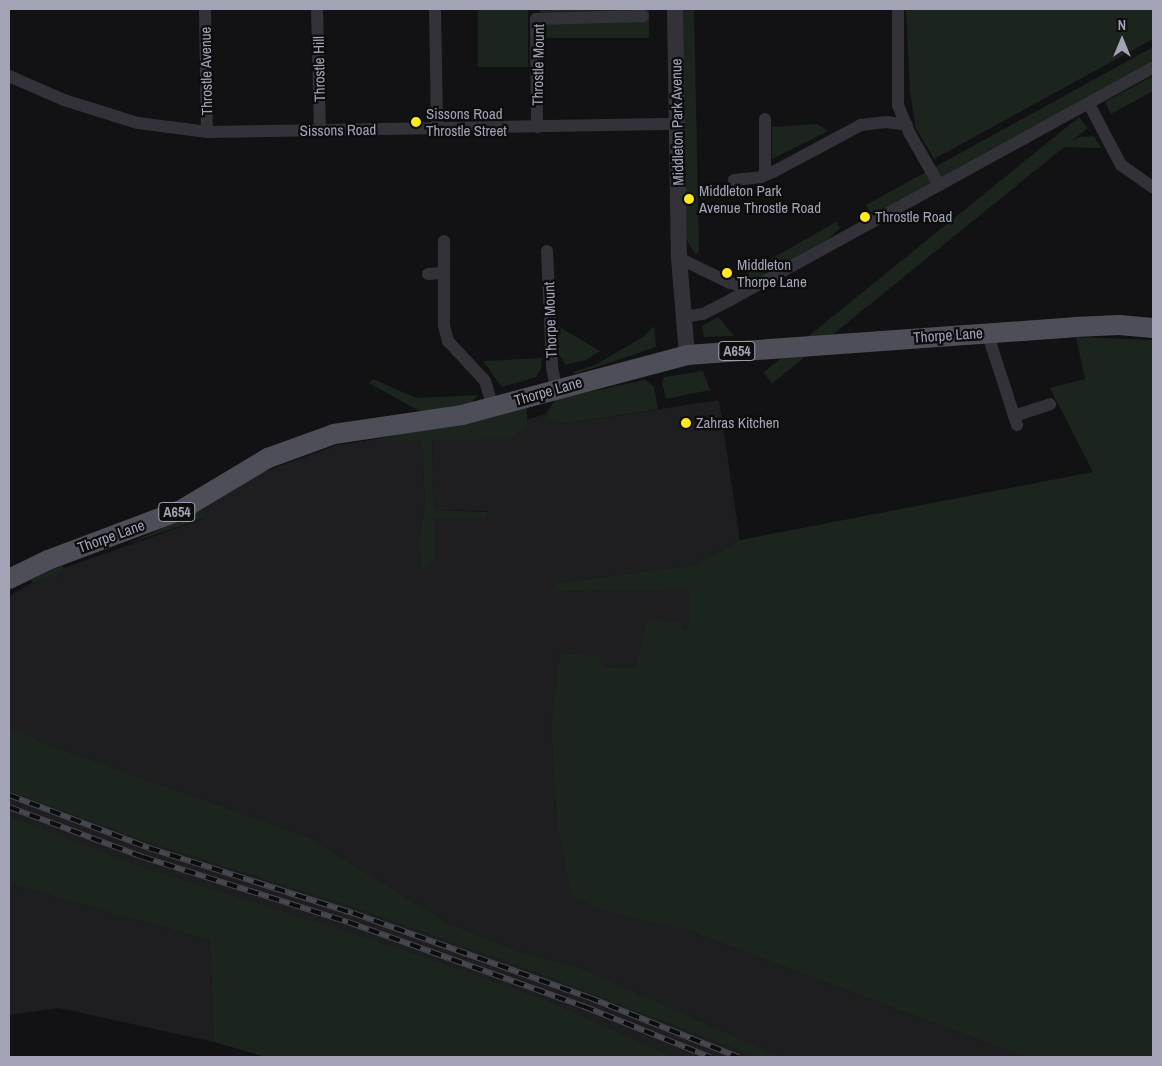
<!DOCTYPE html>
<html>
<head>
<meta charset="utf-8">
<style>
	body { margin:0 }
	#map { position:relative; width:1162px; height:1066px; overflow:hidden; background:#121214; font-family:"Archivo Narrow",sans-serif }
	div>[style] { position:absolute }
	.built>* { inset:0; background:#1e1e21 }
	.green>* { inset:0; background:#1c241e; transform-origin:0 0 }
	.minor>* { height:12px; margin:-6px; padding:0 6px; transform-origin:6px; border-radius:6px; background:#333239 }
	.tertiary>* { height:16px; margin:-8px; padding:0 8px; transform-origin:8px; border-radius:8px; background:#333239 }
	.primary>* { height:20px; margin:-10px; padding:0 10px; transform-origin:10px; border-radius:10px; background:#4e4e58 }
	.rail>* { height:5.5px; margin-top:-2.75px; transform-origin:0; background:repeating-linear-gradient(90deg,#0d0d0e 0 11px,#474750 0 22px); box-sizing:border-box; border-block:1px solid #474750 }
	.dots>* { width:14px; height:14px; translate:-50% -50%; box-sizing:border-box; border:2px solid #0d0d0e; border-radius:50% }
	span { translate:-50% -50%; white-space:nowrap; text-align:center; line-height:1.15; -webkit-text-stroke:4.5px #0d0d0e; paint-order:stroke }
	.shield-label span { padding:1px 4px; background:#0d0d0e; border:1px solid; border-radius:4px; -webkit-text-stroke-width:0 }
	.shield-label { font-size:14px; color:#a2a3b5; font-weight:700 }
	.street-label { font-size:15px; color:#a2a3b5 }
	.poi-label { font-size:15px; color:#a2a3b5 }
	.left { translate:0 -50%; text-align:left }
	.frame { position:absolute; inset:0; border:10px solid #a2a3b5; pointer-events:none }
	.north { position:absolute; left:1097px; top:15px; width:50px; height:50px; -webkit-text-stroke:4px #0d0d0e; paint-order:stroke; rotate:0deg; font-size:14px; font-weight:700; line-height:20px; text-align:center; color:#a2a3b5 }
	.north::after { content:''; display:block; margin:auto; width:18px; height:22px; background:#a2a3b5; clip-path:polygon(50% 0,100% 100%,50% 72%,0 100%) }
</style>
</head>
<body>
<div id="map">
	<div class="built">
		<i style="clip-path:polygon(719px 400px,740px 540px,694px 565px,558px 583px,552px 592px,689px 588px,689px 629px,682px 630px,637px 668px,604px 667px,598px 655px,560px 653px,551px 725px,556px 813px,603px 910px,668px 923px,1025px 1057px,781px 1057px,583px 969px,517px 951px,448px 923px,308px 837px,43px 743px,20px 732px,9px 731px,9px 596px,32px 583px,57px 576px,64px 568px,203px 519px,201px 510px,261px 473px,337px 445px,372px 440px,422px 439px,425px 504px,419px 543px,433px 559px,433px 518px,485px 518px,487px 511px,434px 510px,432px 439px,512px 439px,529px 419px,546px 414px,549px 419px,563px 424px)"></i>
		<i style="clip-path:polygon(9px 791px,146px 842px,355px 908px,513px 964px,756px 1057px,674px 1057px,544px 999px,402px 949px,137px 865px,43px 830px,9px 816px)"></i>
		<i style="clip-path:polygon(9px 884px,210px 940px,214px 1042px,59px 1008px,9px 1015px)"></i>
	</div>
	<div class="green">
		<i style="left:478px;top:9px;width:50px;height:58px"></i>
		<i style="left:540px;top:9px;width:109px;height:29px"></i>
		<i style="clip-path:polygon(682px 9px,694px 9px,699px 251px,696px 255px,686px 239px)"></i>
		<i style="clip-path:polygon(906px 9px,1153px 9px,1153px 39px,934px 159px,916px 128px,910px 92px)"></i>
		<i style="clip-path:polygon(1153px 47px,1153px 62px,884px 211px,870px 212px,866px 205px)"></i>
		<i style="clip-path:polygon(1153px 76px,1153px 91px,1111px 114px,1105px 102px)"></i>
		<i style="left:1079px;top:117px;width:14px;height:406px;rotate:51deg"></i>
		<i style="clip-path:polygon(817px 124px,828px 131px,772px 159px,772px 127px)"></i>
		<i style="clip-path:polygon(1094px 136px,1101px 148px,1061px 147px,1079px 137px)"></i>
		<i style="clip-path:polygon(836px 222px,840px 228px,821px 246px,757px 279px,742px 279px,741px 276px)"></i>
		<i style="clip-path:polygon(718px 317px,734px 336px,704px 337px,702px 326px)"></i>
		<i style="clip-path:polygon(558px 326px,600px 351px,586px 360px,566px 365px,558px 353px)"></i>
		<i style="clip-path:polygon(654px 326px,656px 347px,575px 374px,573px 372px,595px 365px,646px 335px)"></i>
		<i style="clip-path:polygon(1076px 337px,1153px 340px,1153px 1057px,1025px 1057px,687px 930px,603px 910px,571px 894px,556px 813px,551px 725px,560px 653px,599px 655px,604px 667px,637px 668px,647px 620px,681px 622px,682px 630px,689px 629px,689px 589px,551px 592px,558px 583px,694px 565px,740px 540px,1093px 472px,1050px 388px,1085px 379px)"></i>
		<i style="clip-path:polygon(542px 358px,541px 369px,536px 377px,502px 387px,483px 361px)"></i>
		<i style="clip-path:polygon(703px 371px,710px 390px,666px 399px,662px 383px,664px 377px)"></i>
		<i style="clip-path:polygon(373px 379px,416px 398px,478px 395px,472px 402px,450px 408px,421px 412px,369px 383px)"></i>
		<i style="clip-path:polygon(645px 380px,654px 386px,658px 409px,563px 424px,549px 419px,546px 414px,556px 399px)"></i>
		<i style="clip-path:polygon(527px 407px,527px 425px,512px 439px,432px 440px,434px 510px,487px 512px,485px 518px,433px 518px,433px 559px,423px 569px,419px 543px,425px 504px,422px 440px,372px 440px)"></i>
		<i style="clip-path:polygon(201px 510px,204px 518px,128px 544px)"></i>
		<i style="clip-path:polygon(62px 565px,64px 568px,57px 576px,32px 583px,31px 580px)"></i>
		<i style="clip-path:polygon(9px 731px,20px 731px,43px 743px,308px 837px,448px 923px,517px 951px,583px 969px,781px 1057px,756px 1057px,513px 964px,355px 908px,146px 842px,9px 791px)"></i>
		<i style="clip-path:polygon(9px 816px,137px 865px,402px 949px,544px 999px,674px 1057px,266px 1057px,214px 1042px,210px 940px,9px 884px)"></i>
	</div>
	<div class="minor">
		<i style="left:205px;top:9px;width:123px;rotate:89.1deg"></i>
		<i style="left:317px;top:9px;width:121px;rotate:88.6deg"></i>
		<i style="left:435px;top:9px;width:119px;rotate:89deg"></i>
		<i style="left:898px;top:9px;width:96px;rotate:90deg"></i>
		<i style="left:898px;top:105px;width:31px;rotate:68deg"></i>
		<i style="left:910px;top:134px;width:59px;rotate:60.4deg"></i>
		<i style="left:9px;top:76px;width:60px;rotate:23.6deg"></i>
		<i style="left:64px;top:100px;width:77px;rotate:17.3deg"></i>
		<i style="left:138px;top:123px;width:70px;rotate:7.4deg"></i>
		<i style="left:207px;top:132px;width:470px;rotate:-1deg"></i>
		<i style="left:1089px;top:104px;width:69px;rotate:62.3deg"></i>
		<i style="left:1121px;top:165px;width:39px;rotate:35deg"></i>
		<i style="left:765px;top:119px;width:56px;rotate:90deg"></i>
		<i style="left:537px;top:127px;width:108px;rotate:-90.5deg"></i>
		<i style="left:536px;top:19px;width:107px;rotate:-1.6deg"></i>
		<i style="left:734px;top:180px;width:27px;rotate:-6deg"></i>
		<i style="left:761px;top:177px;width:13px;rotate:-23deg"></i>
		<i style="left:773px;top:172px;width:100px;rotate:-28.1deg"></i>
		<i style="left:861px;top:125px;width:25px;rotate:-7deg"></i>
		<i style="left:886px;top:122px;width:21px;rotate:8deg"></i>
		<i style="left:444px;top:241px;width:85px;rotate:90deg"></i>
		<i style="left:444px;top:326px;width:16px;rotate:75deg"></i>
		<i style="left:448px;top:341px;width:54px;rotate:47.2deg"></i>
		<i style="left:485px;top:381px;width:27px;rotate:73deg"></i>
		<i style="left:547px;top:251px;width:115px;rotate:87.5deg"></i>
		<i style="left:552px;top:366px;width:22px;rotate:80deg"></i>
		<i style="left:679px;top:258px;width:57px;rotate:26.1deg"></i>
		<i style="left:730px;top:283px;width:22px;rotate:13deg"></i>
		<i style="left:428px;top:274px;width:16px;rotate:-4deg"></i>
		<i style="left:683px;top:317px;width:20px;rotate:-9deg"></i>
		<i style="left:703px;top:314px;width:33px;rotate:-27deg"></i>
		<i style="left:732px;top:299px;width:480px;rotate:-28.8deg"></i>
		<i style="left:987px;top:332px;width:98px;rotate:72.1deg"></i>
		<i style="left:1014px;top:416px;width:38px;rotate:-18deg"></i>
	</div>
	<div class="tertiary">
		<i style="left:675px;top:9px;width:249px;rotate:89.1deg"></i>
		<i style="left:679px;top:258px;width:97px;rotate:85.3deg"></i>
	</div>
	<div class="primary">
		<i style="left:9px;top:579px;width:43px;rotate:-26deg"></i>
		<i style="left:48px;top:560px;width:142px;rotate:-20.6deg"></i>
		<i style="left:181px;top:510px;width:101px;rotate:-30.9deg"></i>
		<i style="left:268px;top:458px;width:70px;rotate:-20deg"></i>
		<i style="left:334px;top:434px;width:129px;rotate:-8.4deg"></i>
		<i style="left:462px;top:415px;width:233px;rotate:-14.9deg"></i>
		<i style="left:687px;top:355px;width:388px;rotate:-4.1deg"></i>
		<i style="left:1074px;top:327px;width:45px;rotate:-2.5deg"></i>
		<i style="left:1119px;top:325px;width:34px;rotate:5deg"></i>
	</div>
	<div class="rail">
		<i style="left:9px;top:795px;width:150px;rotate:20.7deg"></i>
		<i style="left:149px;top:848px;width:214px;rotate:17.7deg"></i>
		<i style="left:353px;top:913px;width:250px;rotate:19.7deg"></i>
		<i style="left:588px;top:997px;width:162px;rotate:21.8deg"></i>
		<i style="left:9px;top:807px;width:143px;rotate:20.5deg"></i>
		<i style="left:143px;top:857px;width:215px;rotate:17.6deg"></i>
		<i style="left:348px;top:922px;width:250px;rotate:19.7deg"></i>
		<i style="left:583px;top:1006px;width:137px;rotate:21.9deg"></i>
	</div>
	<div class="dots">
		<i style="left:416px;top:122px;background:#ffea1e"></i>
		<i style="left:689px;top:199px;background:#ffea1e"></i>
		<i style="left:865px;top:217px;background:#ffea1e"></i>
		<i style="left:727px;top:273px;background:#ffea1e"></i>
		<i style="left:686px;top:423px;background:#ffea1e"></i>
	</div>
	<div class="shield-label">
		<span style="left:737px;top:351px">A654</span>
		<span style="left:177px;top:512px">A654</span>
	</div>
	<div class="street-label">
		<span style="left:538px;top:65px;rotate:-89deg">Throstle Mount</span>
		<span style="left:319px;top:69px;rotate:-91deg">Throstle Hill</span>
		<span style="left:206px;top:71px;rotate:-91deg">Throstle Avenue</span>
		<span style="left:677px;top:122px;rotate:-91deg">Middleton Park Avenue</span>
		<span style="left:338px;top:130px;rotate:-1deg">Sissons Road</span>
		<span style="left:550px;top:320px;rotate:-92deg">Thorpe Mount</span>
		<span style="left:948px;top:335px;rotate:-4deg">Thorpe Lane</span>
		<span style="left:548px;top:391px;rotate:-16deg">Thorpe Lane</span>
		<span style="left:111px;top:536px;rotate:-20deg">Thorpe Lane</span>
	</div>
	<div class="poi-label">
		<span class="left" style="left:426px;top:122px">Sissons Road<br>Throstle Street</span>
		<span class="left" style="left:699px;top:199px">Middleton Park<br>Avenue Throstle Road</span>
		<span class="left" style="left:875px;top:217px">Throstle Road</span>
		<span class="left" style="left:737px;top:273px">Middleton<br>Thorpe Lane</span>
		<span class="left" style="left:696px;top:423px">Zahras Kitchen</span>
	</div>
	<div class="frame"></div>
	<div class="north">N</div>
</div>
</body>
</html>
